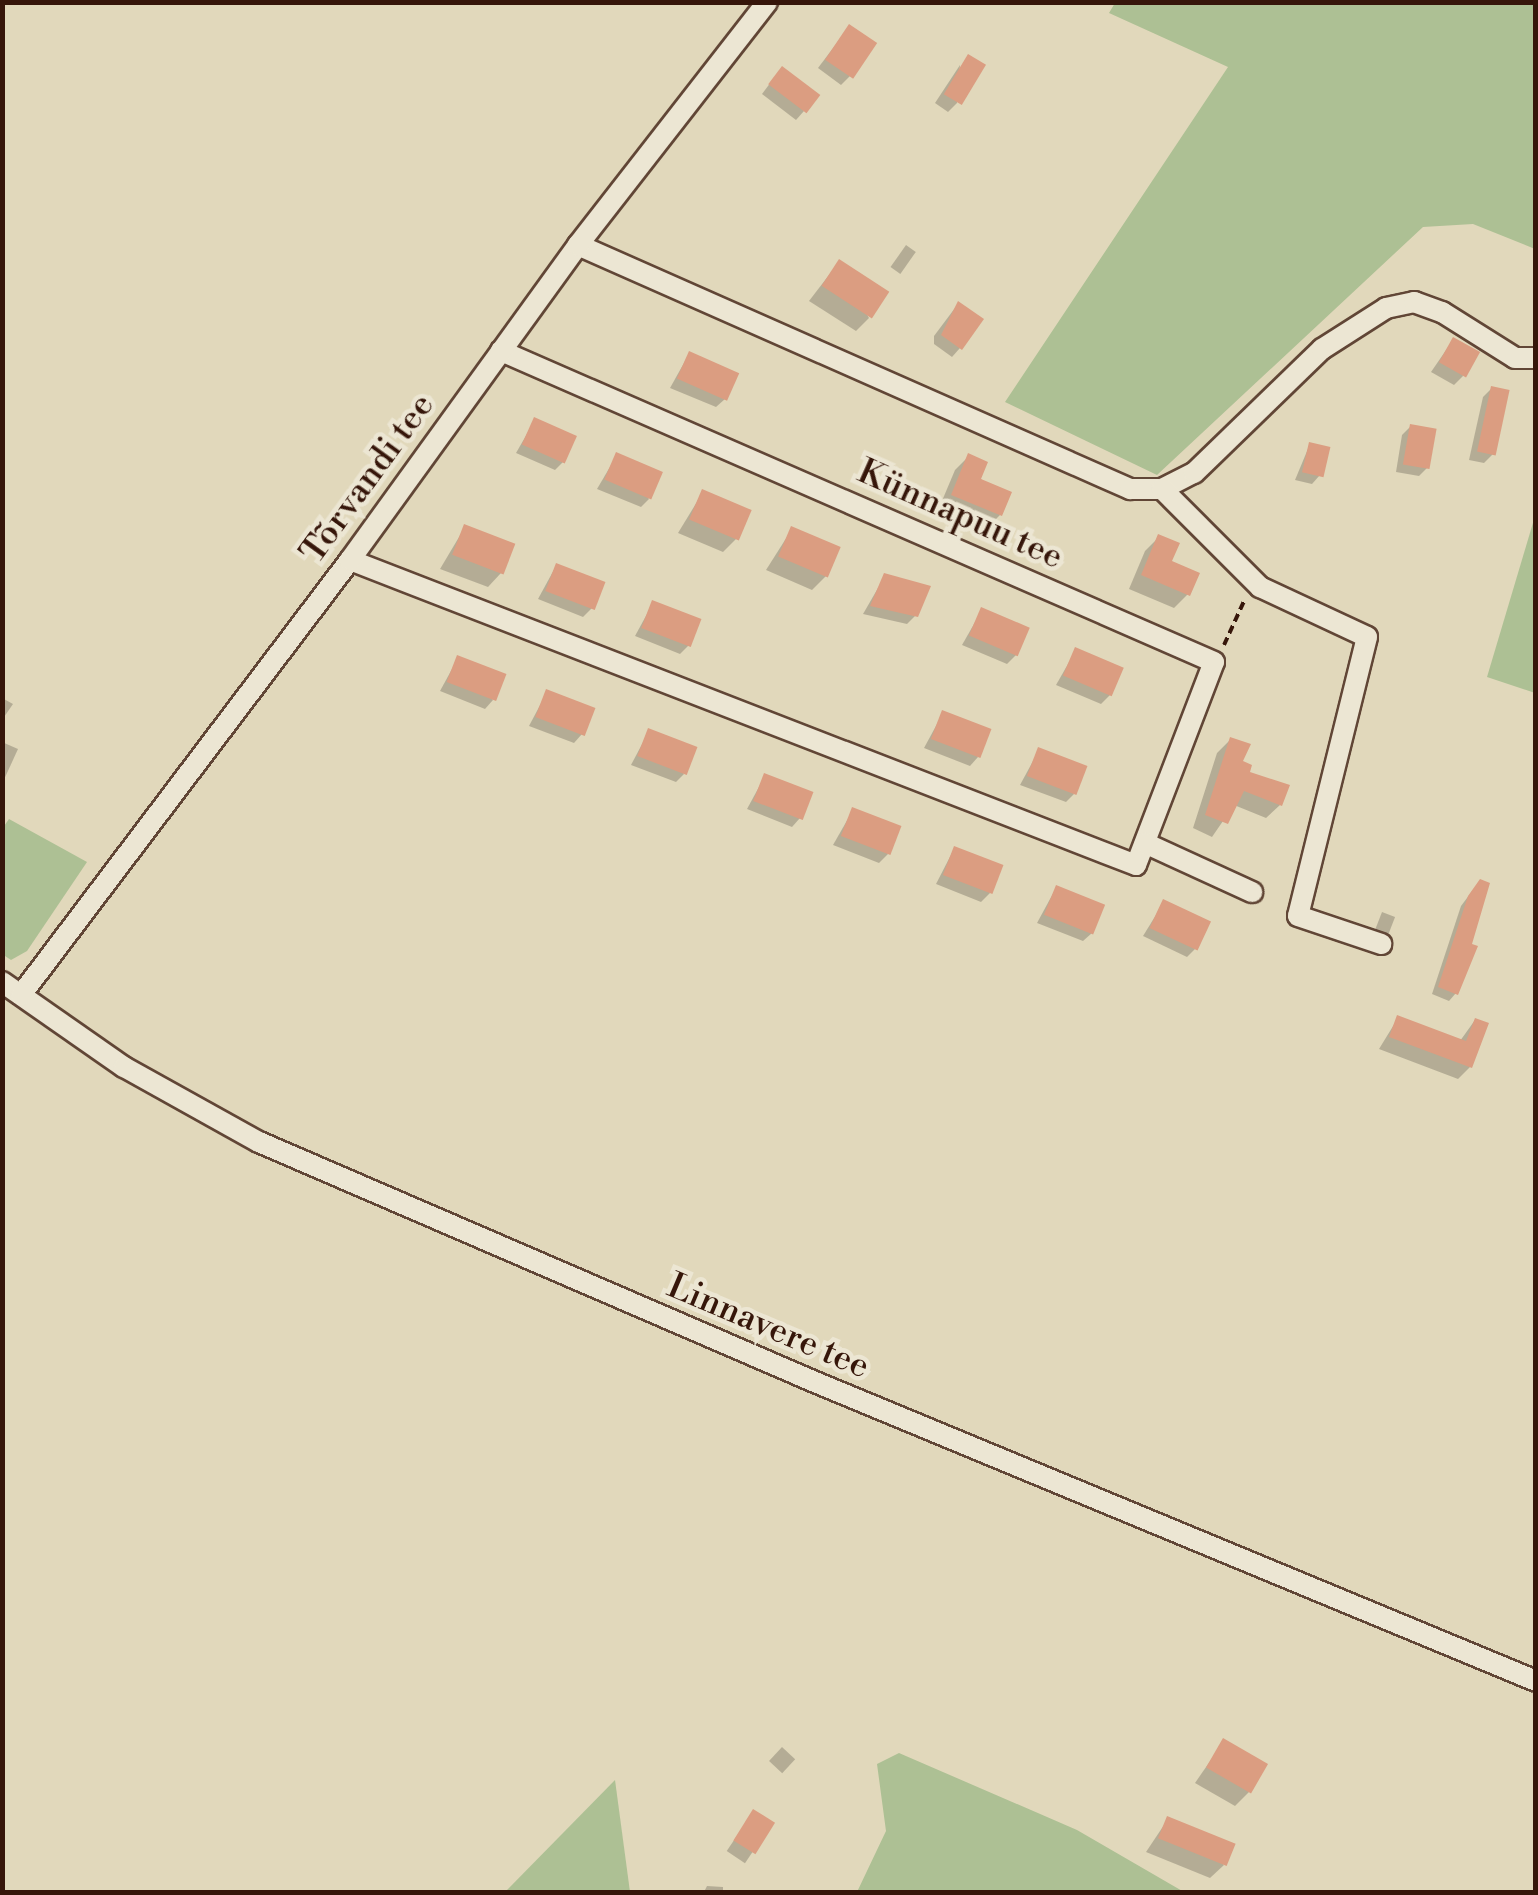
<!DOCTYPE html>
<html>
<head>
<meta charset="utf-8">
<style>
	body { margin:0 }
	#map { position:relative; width:1538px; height:1895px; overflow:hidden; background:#e1d8bb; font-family:"Libre Bodoni",serif }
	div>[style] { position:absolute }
	.green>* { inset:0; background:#adc094 }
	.shadow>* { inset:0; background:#0003; transform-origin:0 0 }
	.building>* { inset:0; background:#db9d81; transform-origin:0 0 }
	.path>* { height:4px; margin-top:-2px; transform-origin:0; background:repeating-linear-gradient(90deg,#36160a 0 8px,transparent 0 13px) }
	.roads { filter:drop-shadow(2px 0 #614636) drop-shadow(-2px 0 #614636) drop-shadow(0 2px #614636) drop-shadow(0 -2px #614636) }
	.minor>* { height:20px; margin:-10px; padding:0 10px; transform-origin:10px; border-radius:10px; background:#ece6d3 }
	span { translate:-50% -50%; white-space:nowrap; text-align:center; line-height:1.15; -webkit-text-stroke:9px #ece6d3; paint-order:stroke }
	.street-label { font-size:35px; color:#36160a }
	.frame { position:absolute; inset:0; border:5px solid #36160a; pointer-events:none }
</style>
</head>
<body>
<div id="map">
	<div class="green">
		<i style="clip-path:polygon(1115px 3px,1535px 3px,1535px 249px,1473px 224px,1423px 227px,1157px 475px,1005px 402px,1228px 67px,1109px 13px)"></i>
		<i style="clip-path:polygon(1535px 516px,1536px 693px,1535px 693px,1487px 677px)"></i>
		<i style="clip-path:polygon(9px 819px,87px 862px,27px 951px,11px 960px,2px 954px,2px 829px)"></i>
		<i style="clip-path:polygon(899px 1753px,1077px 1830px,1184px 1892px,857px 1892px,886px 1831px,877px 1764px)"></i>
		<i style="clip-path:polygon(615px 1780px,630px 1892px,505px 1892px)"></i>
	</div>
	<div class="shadow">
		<i style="clip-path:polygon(849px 27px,850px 76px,841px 85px,818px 68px)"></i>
		<i style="clip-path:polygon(960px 65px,957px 103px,948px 112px,935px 103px)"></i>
		<i style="clip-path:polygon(774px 78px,804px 111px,796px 120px,762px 94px)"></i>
		<i style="left:906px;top:245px;width:12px;height:27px;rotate:35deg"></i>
		<i style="clip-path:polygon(839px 262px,869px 318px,856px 331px,809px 301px)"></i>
		<i style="clip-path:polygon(958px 304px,960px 348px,952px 357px,934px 344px,934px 336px)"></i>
		<i style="clip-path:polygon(1453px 340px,1463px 376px,1454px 385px,1431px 372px)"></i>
		<i style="clip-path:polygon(689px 354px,725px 399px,716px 407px,670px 388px)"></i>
		<i style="clip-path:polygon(1492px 388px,1493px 454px,1484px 463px,1469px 460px,1483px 397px)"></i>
		<i style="clip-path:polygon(535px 420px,564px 461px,555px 470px,516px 453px)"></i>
		<i style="clip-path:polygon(1411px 426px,1428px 467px,1419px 476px,1396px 472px,1402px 435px)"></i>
		<i style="clip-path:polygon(1310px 444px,1320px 475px,1312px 484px,1295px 480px)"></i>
		<i style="clip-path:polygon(617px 455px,649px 499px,641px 507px,597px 489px)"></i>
		<i style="clip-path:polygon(969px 456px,1000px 515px,986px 529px,939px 508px,955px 470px)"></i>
		<i style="clip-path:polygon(703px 492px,737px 538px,723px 552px,678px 533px)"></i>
		<i style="clip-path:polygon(465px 527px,501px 573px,488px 587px,440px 569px)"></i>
		<i style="clip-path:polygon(792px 529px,826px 576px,812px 590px,766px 570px)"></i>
		<i style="clip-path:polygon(1159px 537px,1188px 594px,1174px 608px,1129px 589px,1145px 551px)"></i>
		<i style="clip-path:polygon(556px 566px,592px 608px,583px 617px,538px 599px)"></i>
		<i style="clip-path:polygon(885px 576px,916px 615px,907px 624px,863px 614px)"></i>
		<i style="clip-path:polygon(653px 603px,689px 645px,680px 654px,635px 636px)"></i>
		<i style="clip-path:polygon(982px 610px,1016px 655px,1007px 664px,962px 645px)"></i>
		<i style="clip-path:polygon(1076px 650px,1110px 695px,1101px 704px,1056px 685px)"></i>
		<i style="clip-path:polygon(458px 658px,493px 700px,485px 709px,440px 691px)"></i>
		<i style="clip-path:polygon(547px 692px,582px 734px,574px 743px,529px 726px)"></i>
		<i style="clip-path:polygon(2px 698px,13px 704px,2px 720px)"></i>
		<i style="clip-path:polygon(943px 713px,978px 757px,970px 766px,924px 748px)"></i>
		<i style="clip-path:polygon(649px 731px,684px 774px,676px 782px,631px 765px)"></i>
		<i style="clip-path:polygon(1230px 740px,1246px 773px,1280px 805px,1266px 818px,1234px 805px,1212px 837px,1193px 828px,1217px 753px)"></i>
		<i style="clip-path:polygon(2px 742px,18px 749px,2px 784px)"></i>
		<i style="clip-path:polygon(1039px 750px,1074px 794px,1066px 802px,1020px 785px)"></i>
		<i style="clip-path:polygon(765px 776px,800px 818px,792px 827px,747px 809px)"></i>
		<i style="clip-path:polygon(853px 810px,888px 854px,879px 863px,833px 845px)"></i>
		<i style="clip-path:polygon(954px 849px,990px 893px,981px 902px,936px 884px)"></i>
		<i style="clip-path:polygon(1056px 888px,1092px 933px,1083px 941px,1037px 923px)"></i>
		<i style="clip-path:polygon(1473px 890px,1456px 993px,1449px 1001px,1432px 994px,1461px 906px)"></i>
		<i style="clip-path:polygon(1164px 902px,1196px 948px,1187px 957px,1143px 936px)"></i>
		<i style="left:1382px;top:912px;width:14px;height:21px;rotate:21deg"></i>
		<i style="clip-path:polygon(1398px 1018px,1460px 1041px,1475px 1020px,1470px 1067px,1458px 1079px,1379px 1049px)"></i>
		<i style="clip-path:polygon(1224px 1741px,1249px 1792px,1235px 1806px,1195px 1783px)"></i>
		<i style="left:782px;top:1747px;width:18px;height:19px;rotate:43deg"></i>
		<i style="left:753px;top:1812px;width:22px;height:47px;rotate:34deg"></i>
		<i style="clip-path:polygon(1168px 1819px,1224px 1865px,1210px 1878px,1146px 1852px)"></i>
		<i style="clip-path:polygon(707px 1886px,723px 1887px,723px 1892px,704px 1892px)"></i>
	</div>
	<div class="building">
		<i style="left:849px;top:24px;width:34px;height:43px;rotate:34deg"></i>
		<i style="left:968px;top:54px;width:21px;height:47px;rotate:31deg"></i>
		<i style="left:782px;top:66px;width:48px;height:23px;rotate:37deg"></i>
		<i style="left:839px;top:259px;width:60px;height:32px;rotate:33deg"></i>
		<i style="clip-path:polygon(958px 301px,984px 319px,962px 350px,941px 335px)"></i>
		<i style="left:1453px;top:337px;width:31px;height:29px;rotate:29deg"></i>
		<i style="left:689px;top:351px;width:55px;height:30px;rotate:24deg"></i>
		<i style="left:1491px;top:386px;width:19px;height:67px;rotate:12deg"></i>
		<i style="left:534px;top:417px;width:47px;height:30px;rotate:24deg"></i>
		<i style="left:1410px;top:424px;width:27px;height:41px;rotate:10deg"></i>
		<i style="left:1309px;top:442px;width:22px;height:31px;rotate:13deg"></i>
		<i style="left:616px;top:452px;width:51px;height:30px;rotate:23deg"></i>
		<i style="clip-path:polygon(968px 453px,988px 462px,981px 479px,1012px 492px,1002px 516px,951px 495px)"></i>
		<i style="left:702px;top:489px;width:54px;height:33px;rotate:23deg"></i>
		<i style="left:464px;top:524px;width:55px;height:33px;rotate:21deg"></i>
		<i style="left:791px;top:526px;width:54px;height:33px;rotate:23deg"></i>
		<i style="clip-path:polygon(1158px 534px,1180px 543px,1172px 561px,1200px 573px,1190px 596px,1141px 575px)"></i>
		<i style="left:556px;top:563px;width:53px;height:30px;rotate:21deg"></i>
		<i style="clip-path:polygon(884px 573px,931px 586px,918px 617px,870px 606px)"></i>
		<i style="left:652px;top:600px;width:53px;height:30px;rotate:21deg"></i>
		<i style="left:981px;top:607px;width:53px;height:31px;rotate:23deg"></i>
		<i style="left:1075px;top:647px;width:53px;height:31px;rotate:23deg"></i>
		<i style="left:457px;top:655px;width:53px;height:29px;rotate:21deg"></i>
		<i style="left:546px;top:689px;width:53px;height:30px;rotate:21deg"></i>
		<i style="left:942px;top:710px;width:53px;height:31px;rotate:21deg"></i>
		<i style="left:648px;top:728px;width:53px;height:30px;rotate:21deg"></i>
		<i style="clip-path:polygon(1230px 737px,1251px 744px,1243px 761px,1252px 765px,1250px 772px,1290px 785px,1282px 806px,1244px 791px,1228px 824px,1205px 815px)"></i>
		<i style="left:1038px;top:747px;width:53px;height:31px;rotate:21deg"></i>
		<i style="left:764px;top:773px;width:53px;height:30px;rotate:21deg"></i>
		<i style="left:852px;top:807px;width:53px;height:31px;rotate:21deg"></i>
		<i style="left:954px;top:846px;width:53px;height:31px;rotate:21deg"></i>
		<i style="clip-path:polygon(1480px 879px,1490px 883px,1472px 944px,1478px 946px,1458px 995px,1438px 987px,1468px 896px)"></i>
		<i style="left:1056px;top:885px;width:53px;height:32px;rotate:22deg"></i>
		<i style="left:1163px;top:899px;width:53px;height:32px;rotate:25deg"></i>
		<i style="clip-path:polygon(1397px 1015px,1466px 1041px,1475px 1018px,1489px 1023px,1472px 1068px,1389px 1037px)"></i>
		<i style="left:1223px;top:1738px;width:52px;height:34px;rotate:30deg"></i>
		<i style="left:753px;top:1809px;width:26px;height:37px;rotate:32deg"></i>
		<i style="left:1167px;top:1816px;width:74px;height:24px;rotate:22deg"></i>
	</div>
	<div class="path">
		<i style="left:1224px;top:645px;width:51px;rotate:-65.5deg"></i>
	</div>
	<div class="roads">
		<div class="minor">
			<i style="left:578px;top:245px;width:604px;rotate:23.85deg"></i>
			<i style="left:1130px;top:489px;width:32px"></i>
			<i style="left:1162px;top:489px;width:36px;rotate:-27deg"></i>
			<i style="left:1194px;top:473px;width:178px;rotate:-44.1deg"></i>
			<i style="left:1322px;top:349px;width:76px;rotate:-32.6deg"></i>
			<i style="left:1386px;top:308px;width:29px;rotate:-12deg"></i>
			<i style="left:1414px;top:302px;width:30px;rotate:20deg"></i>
			<i style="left:1442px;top:312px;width:86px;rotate:32.2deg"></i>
			<i style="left:1515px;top:358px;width:21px"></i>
			<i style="left:1162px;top:489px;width:139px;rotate:45deg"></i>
			<i style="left:1260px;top:587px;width:118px;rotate:25deg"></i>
			<i style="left:1367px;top:637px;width:287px;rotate:103.9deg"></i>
			<i style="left:1298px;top:916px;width:88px;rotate:18.6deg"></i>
			<i style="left:350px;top:560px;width:843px;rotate:21.21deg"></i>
			<i style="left:1136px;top:865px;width:217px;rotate:-69deg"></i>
			<i style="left:1214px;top:662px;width:778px;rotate:-156.43deg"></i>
			<i style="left:1145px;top:843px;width:118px;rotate:24.6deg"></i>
			<i style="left:2px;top:982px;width:149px;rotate:34.9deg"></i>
			<i style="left:124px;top:1067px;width:154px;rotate:29.1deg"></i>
			<i style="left:259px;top:1142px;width:606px;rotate:23.35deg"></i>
			<i style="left:815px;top:1382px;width:781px;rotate:22.52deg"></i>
			<i style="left:21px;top:995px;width:545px;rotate:-52.9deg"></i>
			<i style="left:350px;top:560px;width:389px;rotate:-54.1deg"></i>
			<i style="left:578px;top:245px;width:308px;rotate:-52.1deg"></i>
		</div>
	</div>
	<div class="street-label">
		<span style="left:368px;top:479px;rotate:-54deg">Tõrvandi tee</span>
		<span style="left:960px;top:515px;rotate:24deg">Künnapuu tee</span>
		<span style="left:768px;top:1327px;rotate:23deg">Linnavere tee</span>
	</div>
	<div class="frame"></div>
</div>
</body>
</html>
